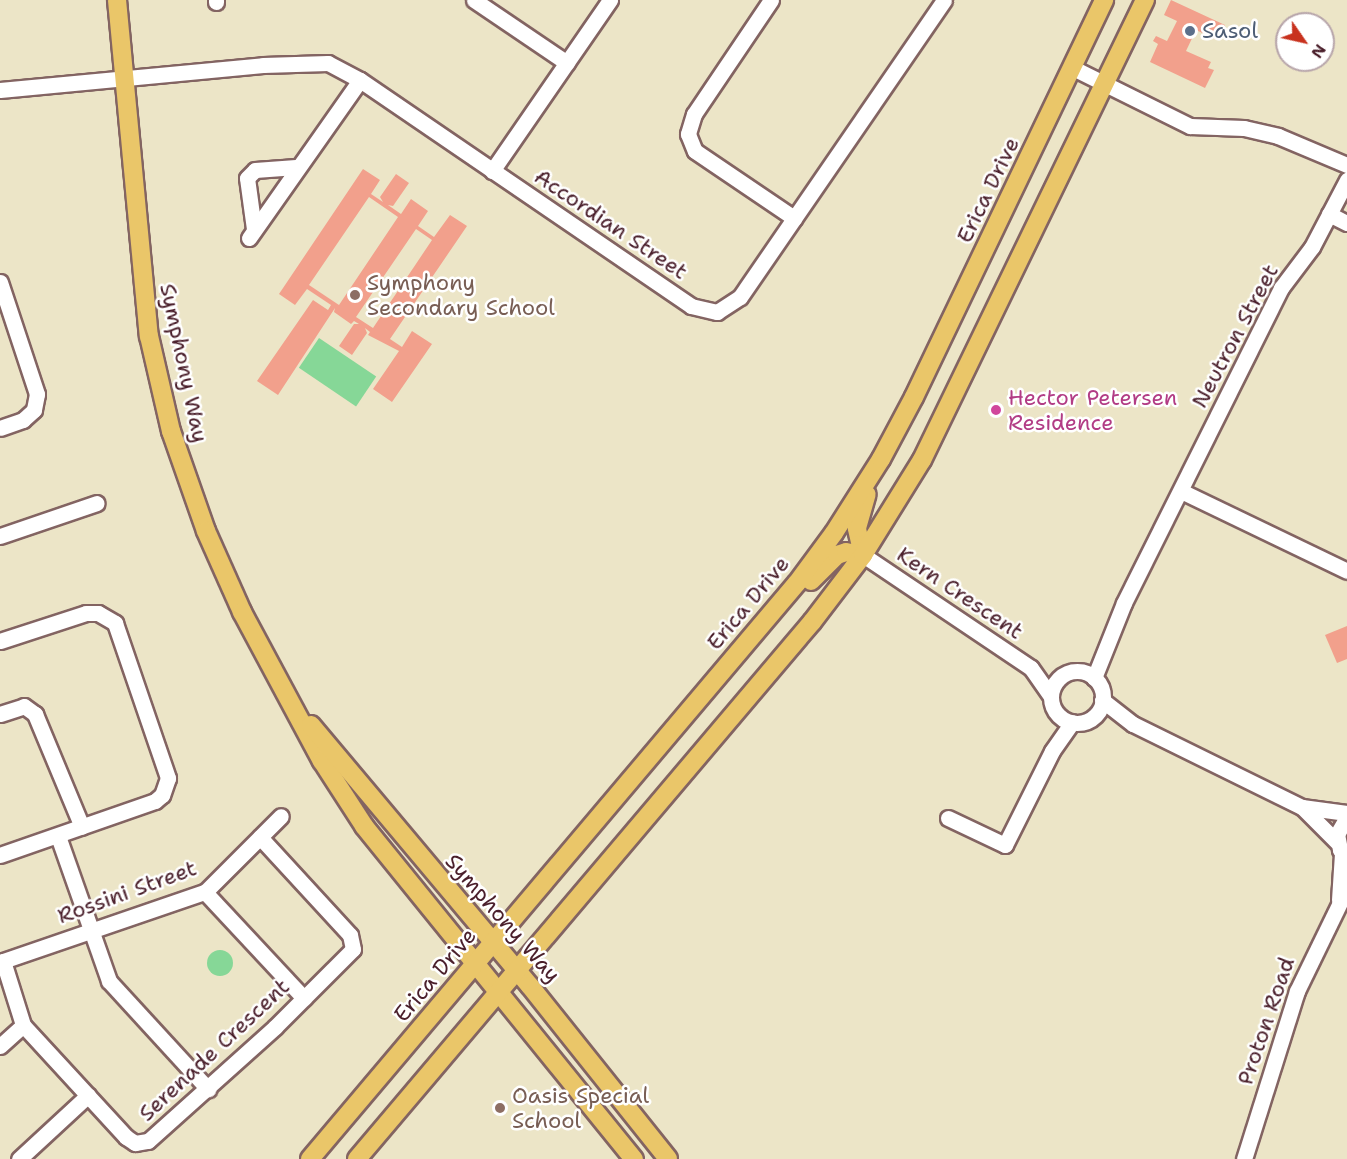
<!DOCTYPE html>
<html>
<head>
<meta charset="utf-8">
<style>
	body { margin:0 }
	#map { position:relative; width:1347px; height:1159px; overflow:hidden; background:#ece5c7; font-family:"Shantell Sans",sans-serif }
	div>[style] { position:absolute }
	.green>* { inset:0; background:#86d797; transform-origin:0 0 }
	.round { border-radius:50% }
	.building>* { inset:0; background:#f2a08c }
	.roads { filter:drop-shadow(2px 0 #836462) drop-shadow(-2px 0 #836462) drop-shadow(0 2px #836462) drop-shadow(0 -2px #836462) }
	.minor>* { height:15px; margin:-7.5px; padding:0 7.5px; transform-origin:7.5px; border-radius:7.5px; background:#fff }
	.minor>.ring { margin:-7.5px; padding:0; box-sizing:content-box; background:none; border:15px solid #fff; border-radius:50% }
	.major>* { height:18px; margin:-9px; padding:0 9px; transform-origin:9px; border-radius:9px; background:#eac669 }
	.dots>* { width:16px; height:16px; translate:-50% -50%; box-sizing:border-box; border:3px solid #fff; border-radius:50% }
	span { translate:-50% -50%; white-space:nowrap; text-align:center; line-height:1.15; -webkit-text-stroke:5px #fff; paint-order:stroke }
	.service-label { font-size:22px; color:#4e5e75 }
	.left { translate:0 -50%; text-align:left }
	.street-label { font-size:22px; color:#4a1f2b }
	.education-label { font-size:22px; color:#785e54 }
	.hotel-label { font-size:22px; color:#b23c85 }
	.north { position:absolute; left:1275px; top:12px; width:60px; height:60px; box-sizing:border-box; background:#fff; border:2px solid #b7a5aa; border-radius:50%; rotate:124deg; font-size:16px; font-weight:700; line-height:24px; text-align:center; color:#4a1f2b }
	.north::after { content:''; display:block; margin:auto; width:21px; height:27px; background:#c8321e; clip-path:polygon(50% 0,100% 100%,50% 72%,0 100%) }
</style>
</head>
<body>
<div id="map">
	<div class="green">
		<i style="left:319px;top:338px;width:69px;height:36px;rotate:34deg"></i>
		<i class="round" style="left:207px;top:950px;width:26px;height:26px"></i>
	</div>
	<div class="building">
		<i style="clip-path:polygon(1171px 0,1225px 25px,1217px 40px,1196px 30px,1186px 51px,1211px 62px,1208px 68px,1214px 70px,1205px 88px,1150px 62px,1158px 44px,1153px 41px,1156px 36px,1167px 41px,1177px 21px,1164px 15px)"></i>
		<i style="clip-path:polygon(evenodd,363px 169px,380px 180px,371px 194px,383px 202px,380px 197px,396px 174px,409px 183px,393px 206px,388px 205px,401px 214px,411px 199px,428px 211px,418px 226px,434px 237px,450px 215px,467px 226px,390px 339px,402px 347px,412px 331px,432px 344px,392px 402px,373px 389px,399px 351px,368px 335px,370px 332px,365px 328px,367px 333px,352px 355px,339px 346px,354px 324px,359px 324px,354px 321px,351px 324px,334px 312px,335px 308px,278px 395px,257px 381px,313px 300px,328px 310px,331px 305px,307px 289px,295px 305px,279px 294px,363px 169px,369px 197px,398px 217px,339px 305px,309px 285px,369px 197px,363px 169px,416px 229px,432px 240px,373px 328px,356px 317px,416px 229px)"></i>
		<i style="clip-path:polygon(1347px 626px,1347px 659px,1337px 663px,1325px 635px)"></i>
	</div>
	<div class="roads">
		<div class="minor">
			<i style="left:216px;top:0;width:2px;rotate:90deg"></i>
			<i style="left:474px;top:0;width:112px;rotate:34.1deg"></i>
			<i style="left:771px;top:0;width:138px;rotate:124deg"></i>
			<i style="left:694px;top:114px;width:21px;rotate:107deg"></i>
			<i style="left:688px;top:134px;width:18px;rotate:68deg"></i>
			<i style="left:695px;top:151px;width:120px;rotate:34.1deg"></i>
			<i style="left:1073px;top:68px;width:131px;rotate:26.4deg"></i>
			<i style="left:1190px;top:126px;width:54px;rotate:2.1deg"></i>
			<i style="left:1244px;top:128px;width:35px;rotate:13deg"></i>
			<i style="left:1278px;top:136px;width:75px;rotate:22.8deg"></i>
			<i style="left:0;top:90px;width:264px;rotate:-5.4deg"></i>
			<i style="left:263px;top:65px;width:65px;rotate:-1.8deg"></i>
			<i style="left:328px;top:63px;width:36px;rotate:28deg"></i>
			<i style="left:360px;top:80px;width:401px;rotate:34.3deg"></i>
			<i style="left:691px;top:306px;width:27px;rotate:13deg"></i>
			<i style="left:717px;top:312px;width:27px;rotate:-33deg"></i>
			<i style="left:740px;top:297px;width:360px;rotate:-55.5deg"></i>
			<i style="left:492px;top:171px;width:208px;rotate:-55.4deg"></i>
			<i style="left:1329px;top:214px;width:20px;rotate:27deg"></i>
			<i style="left:254px;top:229px;width:51px;rotate:-97.8deg"></i>
			<i style="left:247px;top:178px;width:11px;rotate:-45deg"></i>
			<i style="left:255px;top:170px;width:41px;rotate:-4.2deg"></i>
			<i style="left:249px;top:238px;width:193px;rotate:-54.9deg"></i>
			<i style="left:0;top:282px;width:118px;rotate:71.7deg"></i>
			<i style="left:37px;top:394px;width:16px;rotate:101deg"></i>
			<i style="left:34px;top:410px;width:15px;rotate:138deg"></i>
			<i style="left:23px;top:420px;width:24px;rotate:161deg"></i>
			<i style="left:1181px;top:491px;width:184px;rotate:25.7deg"></i>
			<i style="left:0;top:536px;width:102px;rotate:-18.8deg"></i>
			<i style="left:863px;top:555px;width:202px;rotate:33.9deg"></i>
			<i style="left:1031px;top:668px;width:35px;rotate:55deg"></i>
			<i style="left:0;top:641px;width:90px;rotate:-18deg"></i>
			<i style="left:86px;top:613px;width:12px"></i>
			<i style="left:98px;top:613px;width:20px;rotate:30deg"></i>
			<i style="left:115px;top:623px;width:164px;rotate:71.1deg"></i>
			<i style="left:168px;top:778px;width:18px;rotate:109deg"></i>
			<i style="left:162px;top:795px;width:9px;rotate:139deg"></i>
			<i style="left:155px;top:801px;width:164px;rotate:160.8deg"></i>
			<i class="ring" style="left:1051px;top:671px;width:37px;height:37px"></i>
			<i style="left:1094px;top:678px;width:81px;rotate:-68.2deg"></i>
			<i style="left:1124px;top:603px;width:352px;rotate:-63.5deg"></i>
			<i style="left:1281px;top:288px;width:51px;rotate:-52.9deg"></i>
			<i style="left:1312px;top:247px;width:76px;rotate:-62.4deg"></i>
			<i style="left:1102px;top:700px;width:39px;rotate:38deg"></i>
			<i style="left:1133px;top:724px;width:188px;rotate:26.2deg"></i>
			<i style="left:1302px;top:807px;width:45px;rotate:7.6deg"></i>
			<i style="left:0;top:714px;width:25px;rotate:-18deg"></i>
			<i style="left:24px;top:706px;width:14px;rotate:36deg"></i>
			<i style="left:35px;top:714px;width:122px;rotate:67.4deg"></i>
			<i style="left:1302px;top:807px;width:49px;rotate:45deg"></i>
			<i style="left:1347px;top:817px;width:20px;rotate:120deg"></i>
			<i style="left:1337px;top:834px;width:16px;rotate:79deg"></i>
			<i style="left:1340px;top:850px;width:10px;rotate:45deg"></i>
			<i style="left:948px;top:818px;width:63px;rotate:25.3deg"></i>
			<i style="left:1005px;top:845px;width:105px;rotate:-63.4deg"></i>
			<i style="left:1052px;top:751px;width:35px;rotate:-55deg"></i>
			<i style="left:58px;top:836px;width:154px;rotate:70.6deg"></i>
			<i style="left:109px;top:981px;width:147px;rotate:47.5deg"></i>
			<i style="left:205px;top:892px;width:145px;rotate:47deg"></i>
			<i style="left:1339px;top:900px;width:47px;rotate:-86.3deg"></i>
			<i style="left:3px;top:961px;width:67px;rotate:72.6deg"></i>
			<i style="left:23px;top:1025px;width:152px;rotate:47.4deg"></i>
			<i style="left:126px;top:1137px;width:11px;rotate:34deg"></i>
			<i style="left:135px;top:1143px;width:13px;rotate:-9deg"></i>
			<i style="left:148px;top:1141px;width:171px;rotate:-41.9deg"></i>
			<i style="left:275px;top:1027px;width:110px;rotate:-45deg"></i>
			<i style="left:353px;top:949px;width:14px;rotate:-102deg"></i>
			<i style="left:350px;top:935px;width:133px;rotate:-132.6deg"></i>
			<i style="left:0;top:962px;width:217px;rotate:-18.9deg"></i>
			<i style="left:205px;top:892px;width:107px;rotate:-45deg"></i>
			<i style="left:0;top:1046px;width:31px;rotate:-42deg"></i>
			<i style="left:19px;top:1159px;width:94px;rotate:-42.8deg"></i>
			<i style="left:1244px;top:1159px;width:176px;rotate:-72.5deg"></i>
			<i style="left:1297px;top:991px;width:114px;rotate:-64.1deg"></i>
		</div>
		<div class="major">
			<i style="left:117px;top:0;width:338px;rotate:84.6deg"></i>
			<i style="left:149px;top:336px;width:98px;rotate:77deg"></i>
			<i style="left:171px;top:431px;width:106px;rotate:70.7deg"></i>
			<i style="left:206px;top:531px;width:89px;rotate:66deg"></i>
			<i style="left:242px;top:612px;width:169px;rotate:61.8deg"></i>
			<i style="left:322px;top:761px;width:77px;rotate:57.1deg"></i>
			<i style="left:364px;top:826px;width:429px;rotate:51deg"></i>
			<i style="left:863px;top:555px;width:28px;rotate:-103deg"></i>
			<i style="left:857px;top:528px;width:35px;rotate:-74deg"></i>
			<i style="left:811px;top:581px;width:37px;rotate:-45deg"></i>
			<i style="left:837px;top:555px;width:9px;rotate:-18deg"></i>
			<i style="left:846px;top:552px;width:17px;rotate:10deg"></i>
			<i style="left:311px;top:725px;width:341px;rotate:50deg"></i>
			<i style="left:530px;top:986px;width:221px;rotate:51.4deg"></i>
			<i style="left:310px;top:1159px;width:754px;rotate:-49.79deg"></i>
			<i style="left:797px;top:583px;width:62px;rotate:-53.5deg"></i>
			<i style="left:834px;top:533px;width:88px;rotate:-57.6deg"></i>
			<i style="left:881px;top:459px;width:70px;rotate:-62deg"></i>
			<i style="left:914px;top:397px;width:440px;rotate:-64.4deg"></i>
			<i style="left:357px;top:1159px;width:704px;rotate:-49.73deg"></i>
			<i style="left:812px;top:622px;width:84px;rotate:-52.7deg"></i>
			<i style="left:863px;top:555px;width:112px;rotate:-58.2deg"></i>
			<i style="left:922px;top:460px;width:511px;rotate:-64.14deg"></i>
		</div>
	</div>
	<div class="dots">
		<i style="left:1190px;top:31px;background:#5c6f8a"></i>
		<i style="left:355px;top:295px;background:#8d6e63"></i>
		<i style="left:996px;top:410px;background:#d1479c"></i>
		<i style="left:500px;top:1108px;background:#8d6e63"></i>
	</div>
	<div class="service-label">
		<span class="left" style="left:1202px;top:31px">Sasol</span>
	</div>
	<div class="street-label">
		<span style="left:988px;top:190px;rotate:-64deg">Erica Drive</span>
		<span style="left:611px;top:224px;rotate:34deg">Accordian Street</span>
		<span style="left:1235px;top:336px;rotate:-62deg">Neutron Street</span>
		<span style="left:184px;top:363px;rotate:78deg">Symphony Way</span>
		<span style="left:960px;top:593px;rotate:34deg">Kern Crescent</span>
		<span style="left:748px;top:603px;rotate:-50deg">Erica Drive</span>
		<span style="left:127px;top:892px;rotate:-20deg">Rossini Street</span>
		<span style="left:503px;top:918px;rotate:49deg">Symphony Way</span>
		<span style="left:435px;top:975px;rotate:-50deg">Erica Drive</span>
		<span style="left:1266px;top:1021px;rotate:-71deg">Proton Road</span>
		<span style="left:214px;top:1050px;rotate:-43deg">Serenade Crescent</span>
	</div>
	<div class="education-label">
		<span class="left" style="left:367px;top:295px">Symphony<br>Secondary School</span>
		<span class="left" style="left:512px;top:1108px">Oasis Special<br>School</span>
	</div>
	<div class="hotel-label">
		<span class="left" style="left:1008px;top:410px">Hector Petersen<br>Residence</span>
	</div>
	<div class="north">N</div>
</div>
</body>
</html>
